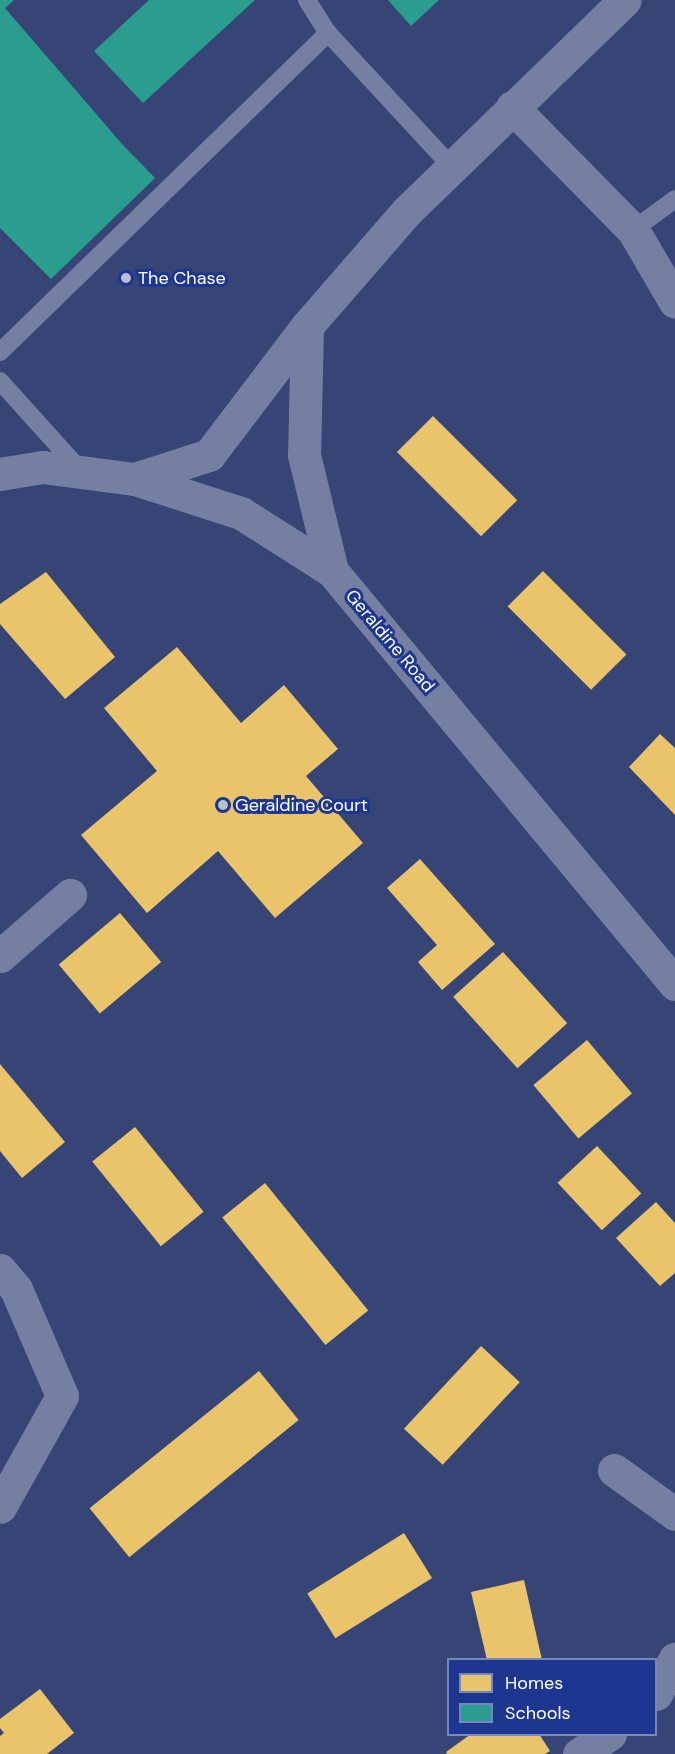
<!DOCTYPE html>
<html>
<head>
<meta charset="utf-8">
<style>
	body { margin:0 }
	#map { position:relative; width:675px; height:1754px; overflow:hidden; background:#374576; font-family:"DM Sans",sans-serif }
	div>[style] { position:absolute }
	.homes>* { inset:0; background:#e9c46a; transform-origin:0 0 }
	.schools>* { inset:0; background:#2a9d8f }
	.lane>* { height:18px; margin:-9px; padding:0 9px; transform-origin:9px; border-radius:9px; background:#747fa1 }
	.street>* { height:33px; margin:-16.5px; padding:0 16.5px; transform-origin:16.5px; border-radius:16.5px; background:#747fa1 }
	.dots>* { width:16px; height:16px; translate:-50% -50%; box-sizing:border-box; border:3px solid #1d3690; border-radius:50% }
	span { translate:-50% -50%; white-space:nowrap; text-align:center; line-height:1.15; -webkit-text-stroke:6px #1d3690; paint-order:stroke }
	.poi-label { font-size:18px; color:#fff }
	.left { translate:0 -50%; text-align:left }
	.street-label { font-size:18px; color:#fff }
	.legend { position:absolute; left:447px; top:1658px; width:210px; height:78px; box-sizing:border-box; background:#1d3690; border:2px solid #7786bc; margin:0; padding:8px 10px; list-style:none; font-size:18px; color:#fff }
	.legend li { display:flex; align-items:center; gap:12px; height:30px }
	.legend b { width:30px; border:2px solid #7786bc }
</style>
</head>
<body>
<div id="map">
	<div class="homes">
		<i style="left:433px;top:416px;width:119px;height:51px;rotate:45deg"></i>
		<i style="left:543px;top:571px;width:118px;height:50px;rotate:45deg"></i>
		<i style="clip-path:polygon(46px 572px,115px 657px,65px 699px,0 624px,0 604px)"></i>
		<i style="clip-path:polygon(177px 647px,241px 723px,284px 685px,338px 749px,306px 776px,363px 843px,275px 918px,218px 851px,147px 913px,81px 835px,157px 771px,104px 708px)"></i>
		<i style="clip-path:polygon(660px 734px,675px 748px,675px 815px,629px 767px)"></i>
		<i style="clip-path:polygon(420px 859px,495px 944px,442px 990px,418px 962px,437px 945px,387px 888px)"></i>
		<i style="left:120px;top:913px;width:64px;height:80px;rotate:50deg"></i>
		<i style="left:503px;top:952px;width:96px;height:67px;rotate:48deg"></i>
		<i style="left:587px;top:1040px;width:70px;height:70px;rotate:50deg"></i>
		<i style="clip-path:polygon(0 1064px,65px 1142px,22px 1178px,0 1151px)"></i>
		<i style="left:135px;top:1127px;width:109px;height:55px;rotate:51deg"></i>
		<i style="left:597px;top:1146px;width:65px;height:54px;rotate:47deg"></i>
		<i style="left:265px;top:1183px;width:164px;height:55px;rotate:51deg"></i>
		<i style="clip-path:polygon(656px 1202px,675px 1223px,675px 1273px,660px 1286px,616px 1238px)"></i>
		<i style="left:481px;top:1346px;width:53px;height:113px;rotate:43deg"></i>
		<i style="left:259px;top:1371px;width:63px;height:218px;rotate:51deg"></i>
		<i style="left:404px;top:1533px;width:53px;height:114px;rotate:58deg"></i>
		<i style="clip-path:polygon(524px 1580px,542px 1660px,487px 1660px,471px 1592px)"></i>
		<i style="clip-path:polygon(40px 1689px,74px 1733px,47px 1754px,0 1754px,0 1736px,4px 1733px,0 1728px,0 1719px)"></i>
		<i style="clip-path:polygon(471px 1734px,539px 1734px,550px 1751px,545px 1754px,447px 1754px,446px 1752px)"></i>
	</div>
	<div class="schools">
		<i style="clip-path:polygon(0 0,14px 0,5px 8px,122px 144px,155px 178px,51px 279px,0 228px)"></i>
		<i style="clip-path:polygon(149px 0,255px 0,143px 103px,94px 51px)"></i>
		<i style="clip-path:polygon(388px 0,439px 0,411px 26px)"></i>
	</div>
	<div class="lane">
		<i style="left:307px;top:0;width:39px;rotate:58deg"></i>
		<i style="left:633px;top:230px;width:52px;rotate:-36.4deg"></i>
		<i style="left:0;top:352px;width:458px;rotate:-44.2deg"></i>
		<i style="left:328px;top:33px;width:183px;rotate:47.2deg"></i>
		<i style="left:0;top:381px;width:121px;rotate:48deg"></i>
	</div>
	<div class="street">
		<i style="left:512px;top:107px;width:173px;rotate:45.5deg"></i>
		<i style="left:633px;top:230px;width:83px;rotate:59.7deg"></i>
		<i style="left:307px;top:326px;width:129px;rotate:91.3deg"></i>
		<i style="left:304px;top:455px;width:119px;rotate:76.4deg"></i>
		<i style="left:0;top:474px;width:43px;rotate:-9.5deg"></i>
		<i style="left:42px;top:467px;width:94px;rotate:7.4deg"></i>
		<i style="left:135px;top:479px;width:111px;rotate:17.8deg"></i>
		<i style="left:241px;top:513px;width:108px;rotate:32.5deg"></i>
		<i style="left:332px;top:571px;width:537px;rotate:50.29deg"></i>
		<i style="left:135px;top:479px;width:78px;rotate:-18deg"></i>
		<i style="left:209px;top:455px;width:162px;rotate:-52.8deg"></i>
		<i style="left:307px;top:326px;width:152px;rotate:-49deg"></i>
		<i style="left:407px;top:211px;width:303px;rotate:-44.1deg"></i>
		<i style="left:0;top:956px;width:93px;rotate:-41.1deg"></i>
		<i style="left:0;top:1270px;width:25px;rotate:50deg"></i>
		<i style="left:16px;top:1289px;width:116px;rotate:66.7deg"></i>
		<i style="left:62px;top:1396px;width:127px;rotate:119.2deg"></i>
		<i style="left:614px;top:1470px;width:75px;rotate:35.8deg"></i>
		<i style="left:656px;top:1694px;width:40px;rotate:-62deg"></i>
		<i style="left:579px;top:1754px;width:37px;rotate:-33deg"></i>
	</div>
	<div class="dots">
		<i style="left:126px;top:278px;background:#b9becf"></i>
		<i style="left:223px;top:805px;background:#b9becf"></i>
	</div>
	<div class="poi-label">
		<span class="left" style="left:138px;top:278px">The Chase</span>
		<span class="left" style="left:235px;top:805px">Geraldine Court</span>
	</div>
	<div class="street-label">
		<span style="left:390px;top:641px;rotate:50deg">Geraldine Road</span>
	</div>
	<ul class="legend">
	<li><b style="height:16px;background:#e9c46a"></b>Homes</li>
	<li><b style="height:16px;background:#2a9d8f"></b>Schools</li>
	</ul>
</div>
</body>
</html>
